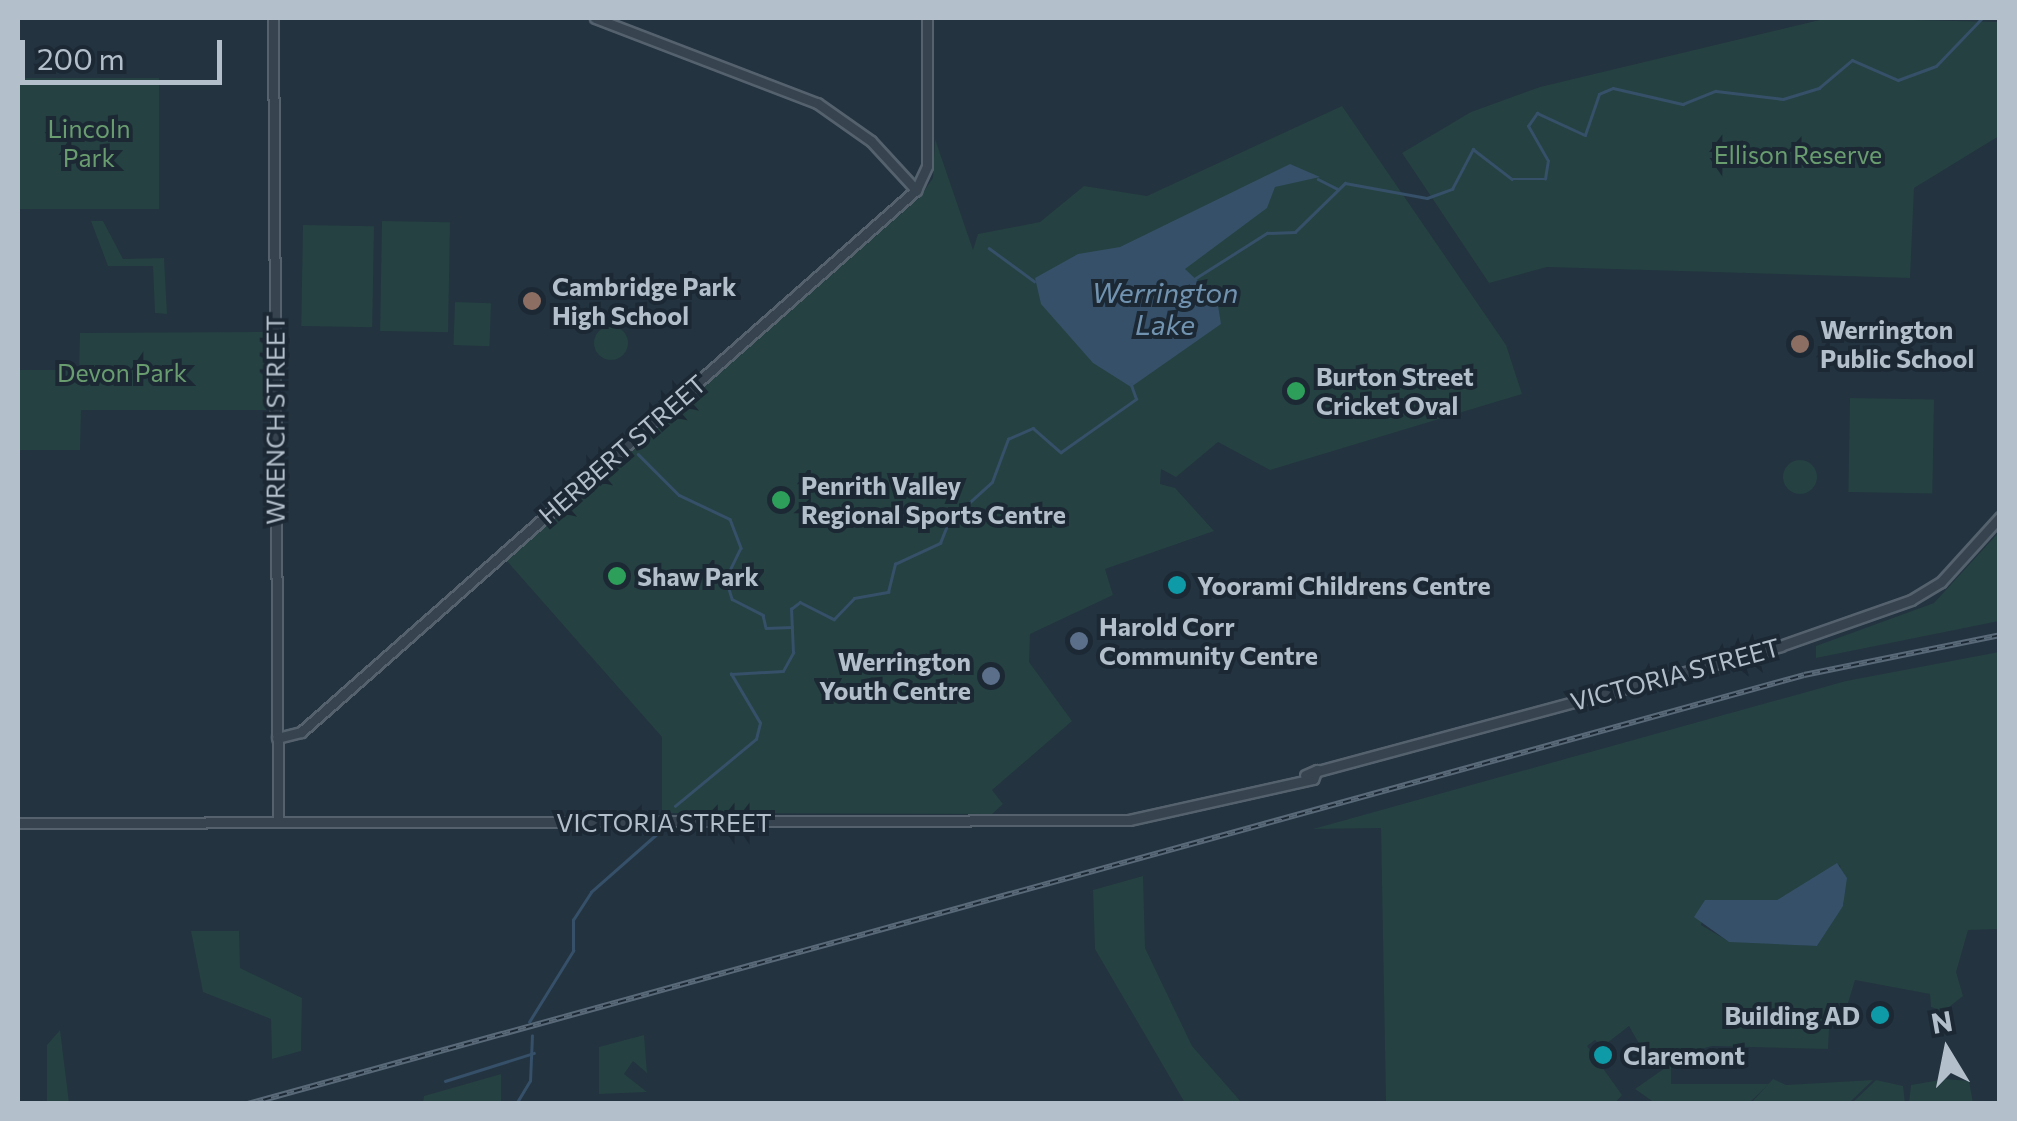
<!DOCTYPE html>
<html>
<head>
<meta charset="utf-8">
<style>
	body { margin:0 }
	#map { position:relative; width:2017px; height:1121px; overflow:hidden; background:#233340; font-family:Commissioner,sans-serif }
	div>[style] { position:absolute }
	.green>* { inset:0; background:#254141; transform-origin:0 0 }
	.round { border-radius:50% }
	.water>* { inset:0; background:#355068 }
	.stream>* { height:2.5px; margin:-1.25px; padding:0 1.25px; transform-origin:1.25px; border-radius:1.25px; background:#355068 }
	.roads { filter:drop-shadow(2px 0 #55626e) drop-shadow(-2px 0 #55626e) drop-shadow(0 2px #55626e) drop-shadow(0 -2px #55626e) }
	.minor>* { height:9px; margin:-4.5px; padding:0 4.5px; transform-origin:4.5px; border-radius:4.5px; background:#374450 }
	.rail>* { height:6px; margin-top:-3px; transform-origin:0; background:repeating-linear-gradient(90deg,#1c2935 0 8px,#596977 0 16px); box-sizing:border-box; border-block:2px solid #596977 }
	.dots>* { width:28px; height:28px; translate:-50% -50%; box-sizing:border-box; border:5px solid #1c2935; border-radius:50% }
	span { translate:-50% -50%; white-space:nowrap; text-align:center; line-height:1.15; -webkit-text-stroke:8px #1c2935; paint-order:stroke }
	.park-label { font-size:25px; color:#699d6f }
	.poi-label { font-size:25px; color:#b3bfcb; font-weight:700 }
	.left { translate:0 -50%; text-align:left }
	.right { translate:-100% -50%; text-align:right }
	.street-label { font-size:25px; color:#b3bfcb }
	.water-label { font-size:28px; color:#7193b0; font-style:italic }
	.frame { position:absolute; inset:0; border:20px solid #b3bfcb; pointer-events:none }
	.north { position:absolute; left:1897px; top:1001px; width:100px; height:100px; -webkit-text-stroke:8px #1c2935; paint-order:stroke; rotate:350deg; font-size:28px; font-weight:700; line-height:40px; text-align:center; color:#b3bfcb }
	.north::after { content:''; display:block; margin:auto; width:35px; height:45px; background:#b3bfcb; clip-path:polygon(50% 0,100% 100%,50% 72%,0 100%) }
	.scale { position:absolute; left:20px; top:40px; width:202px; height:45px; box-sizing:border-box; border:5px solid #b3bfcb; border-top:0; padding-left:12px; font-size:30px; line-height:35px; white-space:nowrap; color:#b3bfcb; -webkit-text-stroke:8px #1c2935; paint-order:stroke }
</style>
</head>
<body>
<div id="map">
	<div class="green">
		<i style="clip-path:polygon(1828px 18px,1999px 22px,1999px 136px,1914px 188px,1910px 278px,1547px 267px,1489px 283px,1402px 153px,1471px 112px,1540px 87px)"></i>
		<i style="left:18px;top:78px;width:141px;height:131px"></i>
		<i style="clip-path:polygon(1342px 106px,1506px 345px,1522px 394px,1270px 470px,1218px 442px,1176px 477px,1161px 469px,1160px 484px,1175px 488px,1214px 531px,1105px 569px,1113px 595px,1030px 634px,1029px 662px,1072px 721px,992px 790px,1003px 804px,992px 814px,662px 813px,662px 737px,506px 560px,920px 197px,933px 178px,935px 139px,973px 250px,978px 234px,1040px 222px,1084px 186px,1147px 196px)"></i>
		<i style="clip-path:polygon(91px 221px,103px 221px,123px 259px,164px 258px,167px 314px,155px 313px,153px 266px,108px 266px)"></i>
		<i style="left:382px;top:221px;width:68px;height:110px;rotate:1deg"></i>
		<i style="left:303px;top:225px;width:71px;height:101px;rotate:1deg"></i>
		<i style="left:455px;top:302px;width:36px;height:43px;rotate:2deg"></i>
		<i class="round" style="left:594px;top:326px;width:34px;height:34px"></i>
		<i style="clip-path:polygon(266px 332px,266px 410px,81px 410px,80px 450px,18px 450px,18px 370px,79px 370px,80px 333px)"></i>
		<i style="left:1850px;top:398px;width:84px;height:94px;rotate:1deg"></i>
		<i class="round" style="left:1783px;top:460px;width:34px;height:34px"></i>
		<i style="clip-path:polygon(1999px 532px,1999px 621px,1816px 658px,1816px 646px,1934px 603px)"></i>
		<i style="clip-path:polygon(evenodd,1999px 652px,1999px 929px,1968px 930px,1956px 972px,1963px 996px,1944px 1011px,1931px 1007px,1930px 994px,1855px 980px,1848px 1003px,1830px 1010px,1828px 1049px,1712px 1046px,1650px 1063px,1629px 1026px,1602px 1047px,1595px 1040px,1587px 1046px,1622px 1095px,1615px 1103px,1386px 1103px,1381px 828px,1313px 829px,1846px 681px,1999px 652px,1840px 865px,1844px 903px,1817px 946px,1728px 941px,1701px 925px,1708px 900px,1777px 900px,1840px 865px)"></i>
		<i style="clip-path:polygon(1143px 876px,1145px 948px,1192px 1046px,1242px 1103px,1185px 1103px,1095px 949px,1093px 890px)"></i>
		<i style="clip-path:polygon(191px 931px,239px 931px,240px 968px,302px 998px,301px 1051px,272px 1059px,271px 1019px,203px 992px)"></i>
		<i style="clip-path:polygon(60px 1030px,69px 1103px,47px 1103px,47px 1045px)"></i>
		<i style="clip-path:polygon(644px 1035px,647px 1073px,633px 1061px,624px 1074px,647px 1092px,599px 1094px,599px 1047px)"></i>
		<i style="clip-path:polygon(1685px 1054px,1700px 1055px,1701px 1067px,1671px 1067px,1671px 1084px,1769px 1084px,1748px 1104px,1655px 1103px,1635px 1089px)"></i>
		<i style="clip-path:polygon(501px 1074px,501px 1103px,423px 1103px,424px 1096px)"></i>
		<i style="clip-path:polygon(1773px 1079px,1786px 1085px,1873px 1080px,1849px 1103px,1751px 1103px)"></i>
		<i style="clip-path:polygon(1946px 1079px,1969px 1081px,1973px 1103px,1909px 1103px,1911px 1085px)"></i>
		<i style="clip-path:polygon(1876px 1080px,1903px 1086px,1905px 1103px,1852px 1103px)"></i>
	</div>
	<div class="water">
		<i style="clip-path:polygon(1290px 164px,1320px 177px,1275px 187px,1267px 208px,1185px 269px,1217px 299px,1221px 324px,1131px 387px,1093px 363px,1041px 304px,1035px 278px,1078px 254px,1120px 247px)"></i>
		<i style="clip-path:polygon(1837px 863px,1847px 878px,1843px 906px,1817px 946px,1729px 942px,1694px 917px,1705px 900px,1777px 900px)"></i>
	</div>
	<div class="stream">
		<i style="left:1318px;top:179px;width:22px;rotate:27deg"></i>
		<i style="left:989px;top:248px;width:56px;rotate:36.3deg"></i>
		<i style="left:1191px;top:281px;width:90px;rotate:-32.3deg"></i>
		<i style="left:1267px;top:233px;width:28px;rotate:-2deg"></i>
		<i style="left:1295px;top:232px;width:70px;rotate:-44.4deg"></i>
		<i style="left:1345px;top:183px;width:83px;rotate:10.4deg"></i>
		<i style="left:1427px;top:198px;width:27px;rotate:-20deg"></i>
		<i style="left:1452px;top:189px;width:45px;rotate:-62.3deg"></i>
		<i style="left:1473px;top:149px;width:49px;rotate:37.6deg"></i>
		<i style="left:1512px;top:179px;width:33px"></i>
		<i style="left:1545px;top:179px;width:18px;rotate:-81deg"></i>
		<i style="left:1548px;top:161px;width:40px;rotate:-119.7deg"></i>
		<i style="left:1528px;top:126px;width:16px;rotate:-55deg"></i>
		<i style="left:1537px;top:113px;width:53px;rotate:24.6deg"></i>
		<i style="left:1585px;top:135px;width:43px;rotate:-71.1deg"></i>
		<i style="left:1599px;top:94px;width:15px;rotate:-23deg"></i>
		<i style="left:1613px;top:88px;width:72px;rotate:12.9deg"></i>
		<i style="left:1683px;top:104px;width:35px;rotate:-22deg"></i>
		<i style="left:1716px;top:91px;width:67px;rotate:6.8deg"></i>
		<i style="left:1783px;top:99px;width:38px;rotate:-17deg"></i>
		<i style="left:1819px;top:88px;width:43px;rotate:-40.3deg"></i>
		<i style="left:1852px;top:60px;width:50px;rotate:23.5deg"></i>
		<i style="left:1898px;top:80px;width:40px;rotate:-20.2deg"></i>
		<i style="left:1936px;top:66px;width:66px;rotate:-46.2deg"></i>
		<i style="left:638px;top:454px;width:58px;rotate:45deg"></i>
		<i style="left:679px;top:495px;width:56px;rotate:25.2deg"></i>
		<i style="left:730px;top:519px;width:31px;rotate:69deg"></i>
		<i style="left:741px;top:548px;width:34px;rotate:116deg"></i>
		<i style="left:726px;top:579px;width:21px;rotate:73deg"></i>
		<i style="left:732px;top:599px;width:35px;rotate:27deg"></i>
		<i style="left:763px;top:615px;width:13px;rotate:77deg"></i>
		<i style="left:766px;top:628px;width:26px;rotate:-2deg"></i>
		<i style="left:675px;top:806px;width:105px;rotate:-39.6deg"></i>
		<i style="left:756px;top:739px;width:16px;rotate:-76deg"></i>
		<i style="left:760px;top:723px;width:57px;rotate:-120.6deg"></i>
		<i style="left:731px;top:674px;width:52px;rotate:-3.3deg"></i>
		<i style="left:783px;top:671px;width:21px;rotate:-61deg"></i>
		<i style="left:793px;top:653px;width:44px;rotate:-92.6deg"></i>
		<i style="left:791px;top:609px;width:11px;rotate:-38deg"></i>
		<i style="left:800px;top:602px;width:38px;rotate:27deg"></i>
		<i style="left:834px;top:619px;width:29px;rotate:-46deg"></i>
		<i style="left:854px;top:598px;width:35px;rotate:-10deg"></i>
		<i style="left:888px;top:592px;width:29px;rotate:-76deg"></i>
		<i style="left:895px;top:564px;width:50px;rotate:-25deg"></i>
		<i style="left:940px;top:543px;width:24px;rotate:-68deg"></i>
		<i style="left:949px;top:521px;width:58px;rotate:-42.2deg"></i>
		<i style="left:992px;top:482px;width:46px;rotate:-69.6deg"></i>
		<i style="left:1008px;top:439px;width:27px;rotate:-24deg"></i>
		<i style="left:1033px;top:428px;width:37px;rotate:41deg"></i>
		<i style="left:1061px;top:452px;width:92px;rotate:-35.2deg"></i>
		<i style="left:1136px;top:399px;width:15px;rotate:-110deg"></i>
		<i style="left:529px;top:1022px;width:84px;rotate:-58.2deg"></i>
		<i style="left:573px;top:951px;width:31px;rotate:-90deg"></i>
		<i style="left:573px;top:920px;width:33px;rotate:-57deg"></i>
		<i style="left:591px;top:892px;width:89px;rotate:-41.4deg"></i>
		<i style="left:445px;top:1081px;width:93px;rotate:-17.5deg"></i>
		<i style="left:516px;top:1104px;width:27px;rotate:-59deg"></i>
		<i style="left:530px;top:1081px;width:45px;rotate:-87.5deg"></i>
	</div>
	<div class="roads">
		<div class="minor">
			<i style="left:273px;top:18px;width:804px;rotate:89.64deg"></i>
			<i style="left:595px;top:18px;width:238px;rotate:21deg"></i>
			<i style="left:817px;top:103px;width:66px;rotate:35.1deg"></i>
			<i style="left:871px;top:141px;width:67px;rotate:47.4deg"></i>
			<i style="left:277px;top:738px;width:25px;rotate:-14deg"></i>
			<i style="left:301px;top:732px;width:820px;rotate:-41.39deg"></i>
			<i style="left:916px;top:190px;width:26px;rotate:-65deg"></i>
			<i style="left:927px;top:166px;width:148px;rotate:-90deg"></i>
			<i style="left:1318px;top:771px;width:479px;rotate:-15.1deg"></i>
			<i style="left:1780px;top:646px;width:139px;rotate:-19.3deg"></i>
			<i style="left:1911px;top:600px;width:35px;rotate:-31deg"></i>
			<i style="left:1941px;top:582px;width:88px;rotate:-47.8deg"></i>
			<i style="left:18px;top:823px;width:1111px;rotate:-0.15deg"></i>
			<i style="left:1129px;top:820px;width:189px;rotate:-12.6deg"></i>
			<i style="left:1313px;top:779px;width:10px;rotate:-66deg"></i>
			<i style="left:1317px;top:770px;width:13px;rotate:157deg"></i>
		</div>
	</div>
	<div class="rail">
		<i style="left:248px;top:1104px;width:1614px;rotate:-15.41deg"></i>
		<i style="left:1804px;top:675px;width:200px;rotate:-11.5deg"></i>
	</div>
	<div class="dots">
		<i style="left:532px;top:301px;background:#8d6e63"></i>
		<i style="left:1800px;top:344px;background:#8d6e63"></i>
		<i style="left:1296px;top:391px;background:#2e9e5b"></i>
		<i style="left:781px;top:500px;background:#2e9e5b"></i>
		<i style="left:617px;top:576px;background:#2e9e5b"></i>
		<i style="left:1177px;top:585px;background:#0f9aa8"></i>
		<i style="left:1079px;top:641px;background:#5c6f8a"></i>
		<i style="left:991px;top:676px;background:#5c6f8a"></i>
		<i style="left:1880px;top:1015px;background:#0f9aa8"></i>
		<i style="left:1603px;top:1055px;background:#0f9aa8"></i>
	</div>
	<div class="park-label">
		<span style="left:89px;top:143px">Lincoln<br>Park</span>
		<span style="left:1798px;top:154px">Ellison Reserve</span>
		<span style="left:122px;top:372px">Devon Park</span>
	</div>
	<div class="poi-label">
		<span class="left" style="left:552px;top:301px">Cambridge Park<br>High School</span>
		<span class="left" style="left:1820px;top:344px">Werrington<br>Public School</span>
		<span class="left" style="left:1316px;top:391px">Burton Street<br>Cricket Oval</span>
		<span class="left" style="left:801px;top:500px">Penrith Valley<br>Regional Sports Centre</span>
		<span class="left" style="left:637px;top:576px">Shaw Park</span>
		<span class="left" style="left:1197px;top:585px">Yoorami Childrens Centre</span>
		<span class="left" style="left:1099px;top:641px">Harold Corr<br>Community Centre</span>
		<span class="right" style="left:971px;top:676px">Werrington<br>Youth Centre</span>
		<span class="right" style="left:1860px;top:1015px">Building AD</span>
		<span class="left" style="left:1623px;top:1055px">Claremont</span>
	</div>
	<div class="street-label">
		<span style="left:275px;top:420px;rotate:-90deg">WRENCH STREET</span>
		<span style="left:622px;top:449px;rotate:-41deg">HERBERT STREET</span>
		<span style="left:1675px;top:674px;rotate:-15deg">VICTORIA STREET</span>
		<span style="left:664px;top:822px">VICTORIA STREET</span>
	</div>
	<div class="water-label">
		<span style="left:1165px;top:308px">Werrington<br>Lake</span>
	</div>
	<div class="frame"></div>
	<div class="north">N</div>
	<div class="scale">200 m</div>
</div>
</body>
</html>
